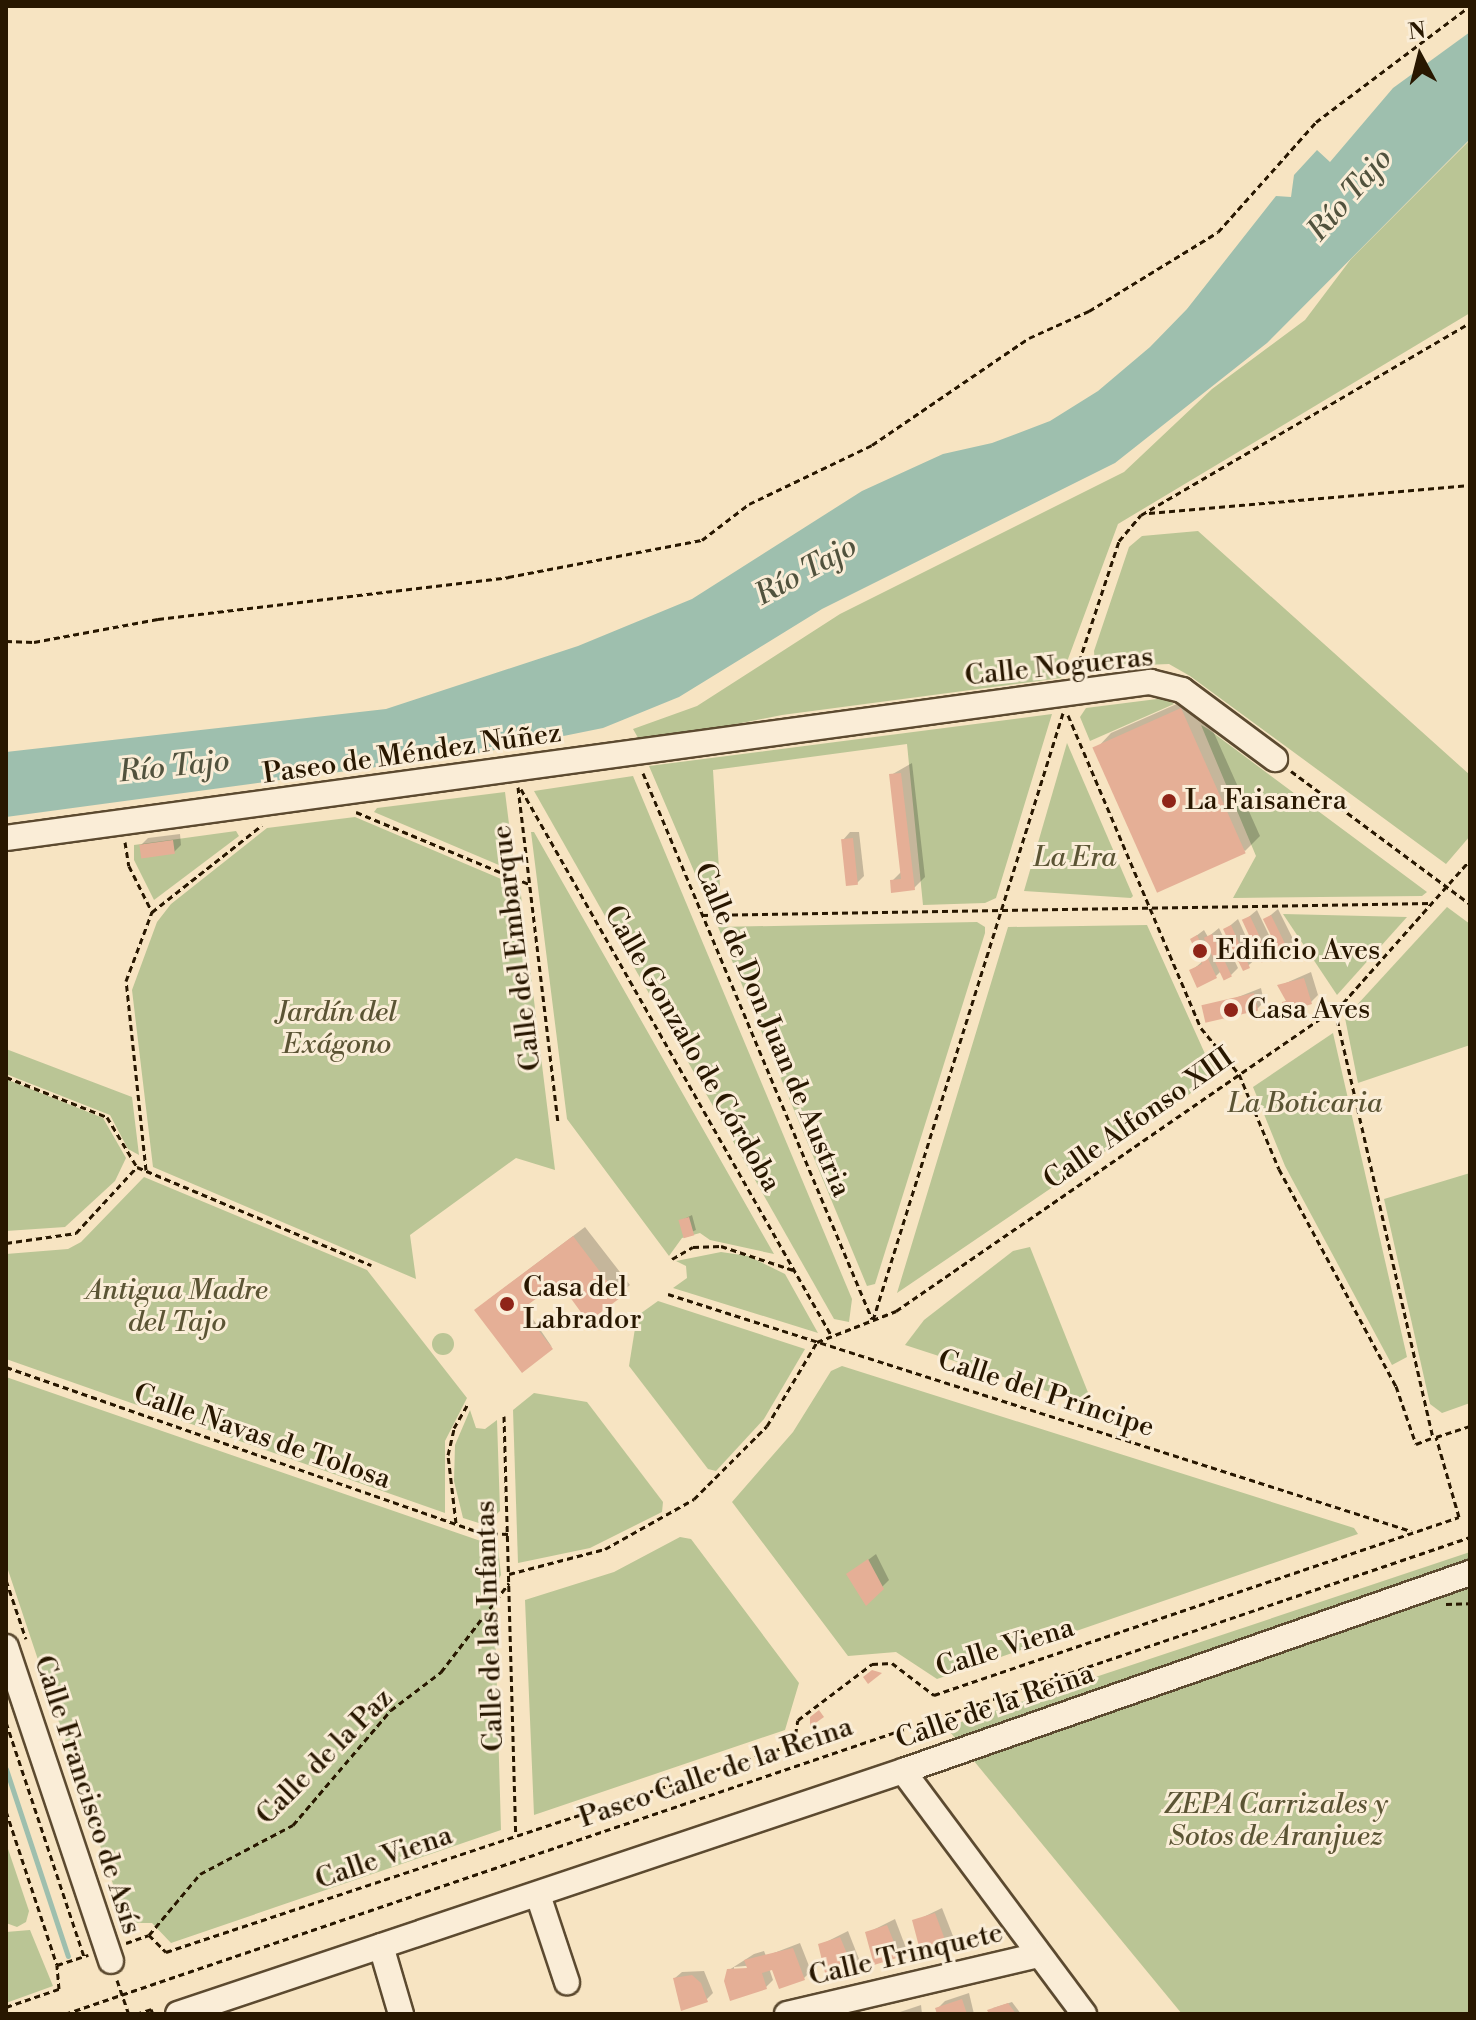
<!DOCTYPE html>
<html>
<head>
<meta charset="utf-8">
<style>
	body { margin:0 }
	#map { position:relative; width:1476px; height:2020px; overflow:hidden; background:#f7e4c2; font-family:"Libre Bodoni",serif }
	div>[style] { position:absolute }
	.green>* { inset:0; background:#bac595 }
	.round { border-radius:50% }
	.water>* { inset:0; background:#9ebfae }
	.shadow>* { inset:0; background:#0003 }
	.stream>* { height:5px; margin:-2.5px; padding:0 2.5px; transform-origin:2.5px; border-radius:2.5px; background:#9ebfae }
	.building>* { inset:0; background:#e5af96; transform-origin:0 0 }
	.path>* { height:3px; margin-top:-1.5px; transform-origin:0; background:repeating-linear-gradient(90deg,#281700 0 6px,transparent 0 10px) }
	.roads { filter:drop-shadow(2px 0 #5c4a30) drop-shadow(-2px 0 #5c4a30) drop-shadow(0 2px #5c4a30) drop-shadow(0 -2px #5c4a30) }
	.minor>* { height:24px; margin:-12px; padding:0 12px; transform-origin:12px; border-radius:12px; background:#faedd7 }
	.dots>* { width:22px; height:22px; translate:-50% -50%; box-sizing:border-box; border:4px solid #faedd7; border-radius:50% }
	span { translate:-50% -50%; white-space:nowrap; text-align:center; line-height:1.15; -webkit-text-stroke:6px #faedd7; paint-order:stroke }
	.street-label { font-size:28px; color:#281700 }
	.poi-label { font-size:28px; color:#281700 }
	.left { translate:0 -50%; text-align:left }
	.park-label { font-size:28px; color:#5b5434; font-style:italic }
	.water-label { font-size:30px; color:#51523d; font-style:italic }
	.frame { position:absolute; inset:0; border:8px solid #281700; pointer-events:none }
	.north { position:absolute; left:1380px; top:16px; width:80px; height:80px; -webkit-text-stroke:6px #faedd7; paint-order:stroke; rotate:353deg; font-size:22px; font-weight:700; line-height:32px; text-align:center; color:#281700 }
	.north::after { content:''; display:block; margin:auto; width:28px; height:36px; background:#281700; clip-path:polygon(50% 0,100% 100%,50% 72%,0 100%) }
</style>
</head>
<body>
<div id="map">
	<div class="green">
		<i style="clip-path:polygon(1470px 140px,1470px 313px,1118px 524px,1061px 678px,782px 715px,641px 743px,633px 729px,697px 706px,840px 614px,1124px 472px,1212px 389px,1305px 320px,1351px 259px)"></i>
		<i style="clip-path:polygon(1198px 531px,1470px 775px,1470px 836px,1446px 864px,1190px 676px,1169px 664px,1095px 667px,1094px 651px,1129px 547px,1142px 536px)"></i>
		<i style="clip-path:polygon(1165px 698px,1174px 704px,1090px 741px,1080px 717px,1086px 708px)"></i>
		<i style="clip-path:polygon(1052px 714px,996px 898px,985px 903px,923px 905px,907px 744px,713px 770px,721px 903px,708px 904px,649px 766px)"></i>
		<i style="clip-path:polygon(1201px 725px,1208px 729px,1427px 892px,1422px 896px,1233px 898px,1256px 856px)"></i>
		<i style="clip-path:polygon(1067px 743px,1133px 896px,1131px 898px,1024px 891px)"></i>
		<i style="clip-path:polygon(633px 776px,852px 1299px,849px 1322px,834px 1319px,534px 791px)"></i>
		<i style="clip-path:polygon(505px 792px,515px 872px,374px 812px,377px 808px)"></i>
		<i style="clip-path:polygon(355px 817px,520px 887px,555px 1170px,516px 1158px,410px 1235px,416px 1279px,153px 1167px,132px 990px,157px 922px,171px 904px,267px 828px)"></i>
		<i style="clip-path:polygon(236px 831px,239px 836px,154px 900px,134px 860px,134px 845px)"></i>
		<i style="clip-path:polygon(531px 832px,534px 832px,774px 1254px,710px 1240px,700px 1233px,682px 1238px,669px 1256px,567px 1119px)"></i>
		<i style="clip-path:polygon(1447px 907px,1470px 924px,1470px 1045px,1358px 1083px,1345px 1018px)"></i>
		<i style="clip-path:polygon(1283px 914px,1407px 917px,1337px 995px)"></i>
		<i style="clip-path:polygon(977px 922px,985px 927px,985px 933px,875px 1284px,867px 1286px,718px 927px)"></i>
		<i style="clip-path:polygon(1147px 925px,1206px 1056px,1222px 1072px,897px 1293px,1008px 927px)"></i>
		<i style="clip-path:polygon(1333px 1033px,1407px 1357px,1392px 1365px,1285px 1166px,1253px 1087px)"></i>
		<i style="clip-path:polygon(6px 1049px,132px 1097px,139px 1155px,128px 1149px,110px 1115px,6px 1074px)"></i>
		<i style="clip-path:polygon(6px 1079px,103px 1118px,126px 1158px,115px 1181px,65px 1227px,6px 1231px)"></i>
		<i style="clip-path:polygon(1470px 1173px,1470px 1403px,1442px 1413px,1430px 1404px,1384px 1199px)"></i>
		<i style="clip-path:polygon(144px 1177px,367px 1270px,467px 1398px,445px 1441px,445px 1513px,6px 1359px,6px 1254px,68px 1249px,81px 1242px)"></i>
		<i style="clip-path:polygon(1030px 1247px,1091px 1400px,1087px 1404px,905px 1345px,924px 1320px,1013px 1251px)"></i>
		<i style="clip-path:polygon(721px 1252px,748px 1256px,785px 1274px,818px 1333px,673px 1288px,687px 1278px,686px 1266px,676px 1261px)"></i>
		<i style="clip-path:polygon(658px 1301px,805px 1349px,764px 1419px,716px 1471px,708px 1469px,629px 1366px,637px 1316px)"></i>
		<i class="round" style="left:432px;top:1333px;width:22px;height:22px"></i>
		<i style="clip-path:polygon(842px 1366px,1354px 1528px,1358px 1534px,937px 1679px,896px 1652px,848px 1656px,732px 1502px,793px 1432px,831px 1371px)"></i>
		<i style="clip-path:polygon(6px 1377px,498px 1547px,501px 1575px,494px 1587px,501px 1830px,171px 1943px,152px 1923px,126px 1923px,6px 1564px)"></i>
		<i style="clip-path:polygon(534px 1393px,587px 1402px,663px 1502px,662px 1512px,590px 1548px,518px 1563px,513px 1410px)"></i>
		<i style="clip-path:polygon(470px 1410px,476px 1428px,485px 1429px,497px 1420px,500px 1511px,485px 1525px,463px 1518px,454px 1481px,455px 1445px)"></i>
		<i style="clip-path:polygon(680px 1537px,691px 1539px,799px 1683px,785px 1730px,534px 1815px,525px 1600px,614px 1572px)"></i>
		<i style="clip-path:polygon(1470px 1552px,1470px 2014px,1182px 2014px,946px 1727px)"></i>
		<i style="clip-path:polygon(6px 1843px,29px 1911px,26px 1922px,17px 1927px,6px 1923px)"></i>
		<i style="clip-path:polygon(30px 1930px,53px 1986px,6px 2003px,6px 1932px)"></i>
	</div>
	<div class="water">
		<i style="clip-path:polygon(1470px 32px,1470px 139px,1267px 343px,1115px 463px,822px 609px,679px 697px,603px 728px,480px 753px,6px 817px,6px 752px,386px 709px,578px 646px,692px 599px,862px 491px,943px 454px,992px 443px,1050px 421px,1098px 391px,1150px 347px,1187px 309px,1276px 196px,1291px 197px,1294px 175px,1317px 150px,1330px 162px,1393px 88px)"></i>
	</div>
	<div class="shadow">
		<i style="clip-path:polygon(1197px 695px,1260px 836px,1245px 851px,1096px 749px,1111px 733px)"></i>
		<i style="clip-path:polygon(912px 763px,925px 877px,914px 888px,892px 881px,902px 871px,891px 775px)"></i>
		<i style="clip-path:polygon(850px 832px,859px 832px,864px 876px,857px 883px,843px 840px)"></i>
		<i style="clip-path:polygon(180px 834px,181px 845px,174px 852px,141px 845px,148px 838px)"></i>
		<i style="clip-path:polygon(1278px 909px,1294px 941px,1287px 948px,1266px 919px)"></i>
		<i style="clip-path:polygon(1257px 910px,1276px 950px,1269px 957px,1245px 920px)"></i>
		<i style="clip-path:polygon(1238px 919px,1256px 959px,1244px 969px,1226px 929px)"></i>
		<i style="clip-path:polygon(1219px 928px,1238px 968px,1231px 975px,1222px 970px,1216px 976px,1191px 971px,1203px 961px,1192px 939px,1204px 930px,1208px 937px)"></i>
		<i style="clip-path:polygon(1311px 972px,1318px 995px,1310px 1003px,1284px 1003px,1288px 999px,1279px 986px)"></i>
		<i style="clip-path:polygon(1261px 988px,1264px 1002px,1257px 1009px,1205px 1010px)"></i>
		<i style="clip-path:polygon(692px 1215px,696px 1230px,685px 1235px,680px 1221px)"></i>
		<i style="clip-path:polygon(585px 1227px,630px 1285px,589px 1319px,559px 1279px,524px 1306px,552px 1347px,488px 1300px)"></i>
		<i style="clip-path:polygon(876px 1554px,889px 1580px,867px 1602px,848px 1575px)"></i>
		<i style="clip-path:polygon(942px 1908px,953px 1936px,922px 1951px,915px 1921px)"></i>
		<i style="clip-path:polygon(895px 1919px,906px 1948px,899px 1955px,867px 1933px)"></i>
		<i style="clip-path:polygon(848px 1931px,859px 1959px,852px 1966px,820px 1945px)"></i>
		<i style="clip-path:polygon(evenodd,800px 1943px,811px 1971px,804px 1978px,775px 1966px,769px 1968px,773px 1980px,766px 1987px,729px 1970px,754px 1954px,764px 1951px,766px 1956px,800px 1943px,756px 1965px,757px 1969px,734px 1971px,734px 1967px,756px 1965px)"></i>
		<i style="clip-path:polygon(704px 1971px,713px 1993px,706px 2000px,675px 1978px,682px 1972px)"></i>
		<i style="clip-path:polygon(969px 1993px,974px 2014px,940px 2014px,938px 2008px,945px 2001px)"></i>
		<i style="clip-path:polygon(1012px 2002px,1021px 2014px,991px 2014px,993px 2008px)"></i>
		<i style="clip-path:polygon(921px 2005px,922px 2014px,896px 2014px,897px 2013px)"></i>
	</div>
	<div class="stream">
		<i style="left:6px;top:1769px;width:197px;rotate:71.7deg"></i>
	</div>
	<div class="building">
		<i style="left:1181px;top:708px;width:159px;height:97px;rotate:66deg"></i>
		<i style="clip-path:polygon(901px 773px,915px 890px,891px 893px,890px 880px,901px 879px,889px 774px)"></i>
		<i style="left:853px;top:838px;width:47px;height:12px;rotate:84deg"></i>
		<i style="left:173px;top:840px;width:14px;height:34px;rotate:82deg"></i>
		<i style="left:1271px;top:915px;width:39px;height:9px;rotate:64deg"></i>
		<i style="left:1250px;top:916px;width:47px;height:9px;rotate:65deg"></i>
		<i style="clip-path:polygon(1231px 925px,1250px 968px,1243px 971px,1223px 929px)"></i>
		<i style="left:1212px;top:934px;width:47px;height:9px;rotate:65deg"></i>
		<i style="clip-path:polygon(1197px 935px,1217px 978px,1197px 988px,1189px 970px,1202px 964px,1190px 939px)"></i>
		<i style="clip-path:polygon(1304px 978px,1312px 1004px,1285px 1012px,1282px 1002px,1286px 1001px,1277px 985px)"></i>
		<i style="left:1254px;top:993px;width:18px;height:54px;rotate:77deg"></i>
		<i style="left:689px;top:1217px;width:19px;height:11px;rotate:74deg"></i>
		<i style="clip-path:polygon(573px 1236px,620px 1298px,588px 1322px,559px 1282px,522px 1309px,553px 1349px,522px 1373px,474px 1310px)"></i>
		<i style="clip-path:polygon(868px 1559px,884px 1589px,866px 1606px,846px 1574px)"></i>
		<i style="clip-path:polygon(872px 1670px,882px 1673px,868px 1684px,863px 1677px)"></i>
		<i style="clip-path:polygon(819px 1710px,824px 1717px,810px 1727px,810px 1717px)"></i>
		<i style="clip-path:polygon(935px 1913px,947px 1945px,921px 1954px,912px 1920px)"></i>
		<i style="clip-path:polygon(887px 1925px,900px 1957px,874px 1965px,865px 1932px)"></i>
		<i style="clip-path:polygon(840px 1937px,853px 1968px,826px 1977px,818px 1944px)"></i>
		<i style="clip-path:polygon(793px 1948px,805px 1980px,779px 1989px,772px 1970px,762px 1973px,767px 1989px,730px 2001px,724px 1981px,727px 1969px,747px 1968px,744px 1960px)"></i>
		<i style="clip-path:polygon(692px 1975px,701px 1983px,708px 2002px,681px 2011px,673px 1978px)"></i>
		<i style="clip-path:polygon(962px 1999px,967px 2014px,937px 2014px,935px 2008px)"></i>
		<i style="clip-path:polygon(1008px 2003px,1016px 2014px,989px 2014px,987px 2010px)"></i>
	</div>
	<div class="path">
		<i style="left:1149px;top:513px;width:322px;rotate:-5deg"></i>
		<i style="left:6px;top:641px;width:28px;rotate:2deg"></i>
		<i style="left:34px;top:642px;width:126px;rotate:-10.5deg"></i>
		<i style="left:158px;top:619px;width:353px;rotate:-6.8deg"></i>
		<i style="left:508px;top:577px;width:197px;rotate:-10.8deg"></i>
		<i style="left:702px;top:540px;width:59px;rotate:-37.5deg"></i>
		<i style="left:749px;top:504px;width:136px;rotate:-25.6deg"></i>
		<i style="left:872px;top:445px;width:190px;rotate:-34.3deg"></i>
		<i style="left:1029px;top:338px;width:66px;rotate:-24.2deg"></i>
		<i style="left:1089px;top:311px;width:151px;rotate:-31.5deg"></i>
		<i style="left:1218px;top:232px;width:147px;rotate:-48.3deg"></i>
		<i style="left:1316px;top:122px;width:193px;rotate:-37deg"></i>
		<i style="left:1076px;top:671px;width:137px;rotate:-71.7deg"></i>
		<i style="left:1119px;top:541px;width:34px;rotate:-50deg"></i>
		<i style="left:1141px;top:515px;width:381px;rotate:-30.3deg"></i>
		<i style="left:1068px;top:715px;width:340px;rotate:67deg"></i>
		<i style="left:1201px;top:1028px;width:60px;rotate:50.4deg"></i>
		<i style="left:1239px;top:1074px;width:103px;rotate:67.2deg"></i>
		<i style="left:1279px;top:1169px;width:247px;rotate:61.7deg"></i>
		<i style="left:1396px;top:1386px;width:61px;rotate:71deg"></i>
		<i style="left:1416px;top:1444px;width:17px;rotate:-21deg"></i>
		<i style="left:1291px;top:771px;width:223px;rotate:36.6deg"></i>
		<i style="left:643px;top:773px;width:592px;rotate:67.25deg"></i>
		<i style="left:518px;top:787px;width:336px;rotate:83.2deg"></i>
		<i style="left:521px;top:789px;width:628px;rotate:60.41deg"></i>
		<i style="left:356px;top:812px;width:187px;rotate:22.6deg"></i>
		<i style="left:125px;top:842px;width:24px;rotate:81deg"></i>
		<i style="left:129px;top:866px;width:51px;rotate:63.4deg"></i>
		<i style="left:702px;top:915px;width:729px;rotate:-0.94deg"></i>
		<i style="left:1335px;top:1010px;width:439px;rotate:77.1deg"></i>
		<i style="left:6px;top:1077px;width:109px;rotate:21.6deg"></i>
		<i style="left:107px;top:1117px;width:58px;rotate:59deg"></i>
		<i style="left:146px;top:1170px;width:190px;rotate:-96deg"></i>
		<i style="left:126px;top:981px;width:74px;rotate:-69.4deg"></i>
		<i style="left:152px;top:912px;width:140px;rotate:-38.3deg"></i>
		<i style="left:6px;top:1243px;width:71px;rotate:-8.1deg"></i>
		<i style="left:76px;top:1233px;width:90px;rotate:-47.3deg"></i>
		<i style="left:137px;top:1167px;width:254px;rotate:22.7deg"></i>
		<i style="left:672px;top:1259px;width:24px;rotate:-30deg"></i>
		<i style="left:693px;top:1247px;width:28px;rotate:-2deg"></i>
		<i style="left:721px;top:1246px;width:76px;rotate:18.4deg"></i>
		<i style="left:668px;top:1294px;width:780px;rotate:17.69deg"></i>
		<i style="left:873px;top:1320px;width:636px;rotate:-72.62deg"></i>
		<i style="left:6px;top:1367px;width:504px;rotate:19.23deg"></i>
		<i style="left:482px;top:1533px;width:26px;rotate:2deg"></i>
		<i style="left:504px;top:1416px;width:418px;rotate:88.4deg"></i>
		<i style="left:1436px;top:1437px;width:36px;rotate:-18deg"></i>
		<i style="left:456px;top:1523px;width:68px;rotate:-96.7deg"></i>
		<i style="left:448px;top:1455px;width:28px;rotate:-77deg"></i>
		<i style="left:454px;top:1428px;width:28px;rotate:-60deg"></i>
		<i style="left:509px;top:1574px;width:99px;rotate:-14.6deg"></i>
		<i style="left:605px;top:1549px;width:102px;rotate:-29.3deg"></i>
		<i style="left:694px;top:1499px;width:103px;rotate:-45deg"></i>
		<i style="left:767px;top:1426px;width:98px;rotate:-59.2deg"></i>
		<i style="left:817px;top:1342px;width:85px;rotate:-21.4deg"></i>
		<i style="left:896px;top:1311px;width:543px;rotate:-34.57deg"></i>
		<i style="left:1343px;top:1003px;width:191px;rotate:-48.4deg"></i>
		<i style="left:6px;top:1580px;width:62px;rotate:71.3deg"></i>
		<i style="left:1446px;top:1604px;width:24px;rotate:-2deg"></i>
		<i style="left:6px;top:1722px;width:247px;rotate:71.6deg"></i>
		<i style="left:6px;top:1811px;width:162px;rotate:71.7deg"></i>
		<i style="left:149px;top:1935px;width:80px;rotate:-50.1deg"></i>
		<i style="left:200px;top:1874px;width:105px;rotate:-27.8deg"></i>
		<i style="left:293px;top:1825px;width:151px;rotate:-49.6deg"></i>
		<i style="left:391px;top:1710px;width:63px;rotate:-37.2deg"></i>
		<i style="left:441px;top:1672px;width:112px;rotate:-52.6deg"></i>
		<i style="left:126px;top:1943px;width:24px;rotate:-19deg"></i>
		<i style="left:149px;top:1935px;width:24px;rotate:45deg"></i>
		<i style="left:166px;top:1952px;width:662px;rotate:-18.33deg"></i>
		<i style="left:794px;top:1744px;width:24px;rotate:-81deg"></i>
		<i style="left:798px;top:1720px;width:93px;rotate:-37.1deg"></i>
		<i style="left:872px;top:1664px;width:20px;rotate:-3deg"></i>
		<i style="left:892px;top:1663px;width:53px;rotate:37.3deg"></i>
		<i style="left:934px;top:1695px;width:554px;rotate:-18.73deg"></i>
		<i style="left:1459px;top:1517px;width:83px;rotate:-106deg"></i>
		<i style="left:117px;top:1980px;width:36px;rotate:71deg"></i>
		<i style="left:6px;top:2007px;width:56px;rotate:-18.8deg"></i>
		<i style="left:59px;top:1989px;width:24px;rotate:-95deg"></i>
		<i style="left:57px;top:1965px;width:33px;rotate:-18deg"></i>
		<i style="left:65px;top:2014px;width:1484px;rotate:-18.75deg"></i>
		<i style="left:136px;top:2014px;width:16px;rotate:-18deg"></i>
		<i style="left:151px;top:2009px;width:5px;rotate:68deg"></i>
	</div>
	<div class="roads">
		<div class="minor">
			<i style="left:6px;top:838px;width:1155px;rotate:-7.77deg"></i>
			<i style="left:1150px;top:682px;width:33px;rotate:14deg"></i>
			<i style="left:1182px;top:690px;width:116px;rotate:36.6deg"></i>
			<i style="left:6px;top:1647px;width:331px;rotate:71.5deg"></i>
			<i style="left:903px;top:1771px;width:303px;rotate:53.3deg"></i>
			<i style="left:538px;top:1895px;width:92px;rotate:71.6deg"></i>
			<i style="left:381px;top:1946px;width:71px;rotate:73.6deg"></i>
			<i style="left:178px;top:2014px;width:765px;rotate:-18.53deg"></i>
			<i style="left:903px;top:1771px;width:601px;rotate:-19.25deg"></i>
			<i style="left:787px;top:2014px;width:258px;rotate:-13.2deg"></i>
		</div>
	</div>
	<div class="dots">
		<i style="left:1169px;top:801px;background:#8f2418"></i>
		<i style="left:1200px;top:951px;background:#8f2418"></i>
		<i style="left:1231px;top:1010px;background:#8f2418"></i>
		<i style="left:507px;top:1304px;background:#8f2418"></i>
	</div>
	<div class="street-label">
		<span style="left:1059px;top:667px;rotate:-6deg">Calle Nogueras</span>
		<span style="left:412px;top:754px;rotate:-8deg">Paseo de Méndez Núñez</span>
		<span style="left:517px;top:948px;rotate:-97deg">Calle del Embarque</span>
		<span style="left:772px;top:1030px;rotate:67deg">Calle de Don Juan de Austria</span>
		<span style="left:692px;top:1049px;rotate:60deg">Calle Gonzalo de Córdoba</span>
		<span style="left:1139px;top:1119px;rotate:-35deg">Calle Alfonso XIII</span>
		<span style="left:1046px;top:1394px;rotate:18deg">Calle del Príncipe</span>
		<span style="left:262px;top:1437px;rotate:19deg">Calle Navas de Tolosa</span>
		<span style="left:490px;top:1626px;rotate:-92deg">Calle de las Infantas</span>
		<span style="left:1005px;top:1648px;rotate:-17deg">Calle Viena</span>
		<span style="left:995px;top:1707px;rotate:-19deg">Calle de la Reina</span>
		<span style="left:325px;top:1757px;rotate:-45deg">Calle de la Paz</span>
		<span style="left:716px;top:1773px;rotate:-19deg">Paseo Calle de la Reina</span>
		<span style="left:87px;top:1795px;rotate:72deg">Calle Francisco de Asís</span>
		<span style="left:384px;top:1858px;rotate:-19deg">Calle Viena</span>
		<span style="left:906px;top:1955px;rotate:-13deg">Calle Trinquete</span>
	</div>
	<div class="poi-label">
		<span class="left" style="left:1185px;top:801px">La Faisanera</span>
		<span class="left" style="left:1216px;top:951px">Edificio Aves</span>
		<span class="left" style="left:1247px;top:1010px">Casa Aves</span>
		<span class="left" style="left:523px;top:1304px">Casa del<br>Labrador</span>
	</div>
	<div class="park-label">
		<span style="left:1075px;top:858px">La Era</span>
		<span style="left:337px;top:1029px">Jardín del<br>Exágono</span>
		<span style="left:1305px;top:1104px">La Boticaria</span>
		<span style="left:177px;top:1307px">Antigua Madre<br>del Tajo</span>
		<span style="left:1276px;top:1821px">ZEPA Carrizales y<br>Sotos de Aranjuez</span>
	</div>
	<div class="water-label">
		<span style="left:1350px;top:195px;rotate:-49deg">Río Tajo</span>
		<span style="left:806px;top:571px;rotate:-29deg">Río Tajo</span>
		<span style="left:174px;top:767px;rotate:-6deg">Río Tajo</span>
	</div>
	<div class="frame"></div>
	<div class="north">N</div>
</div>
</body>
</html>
